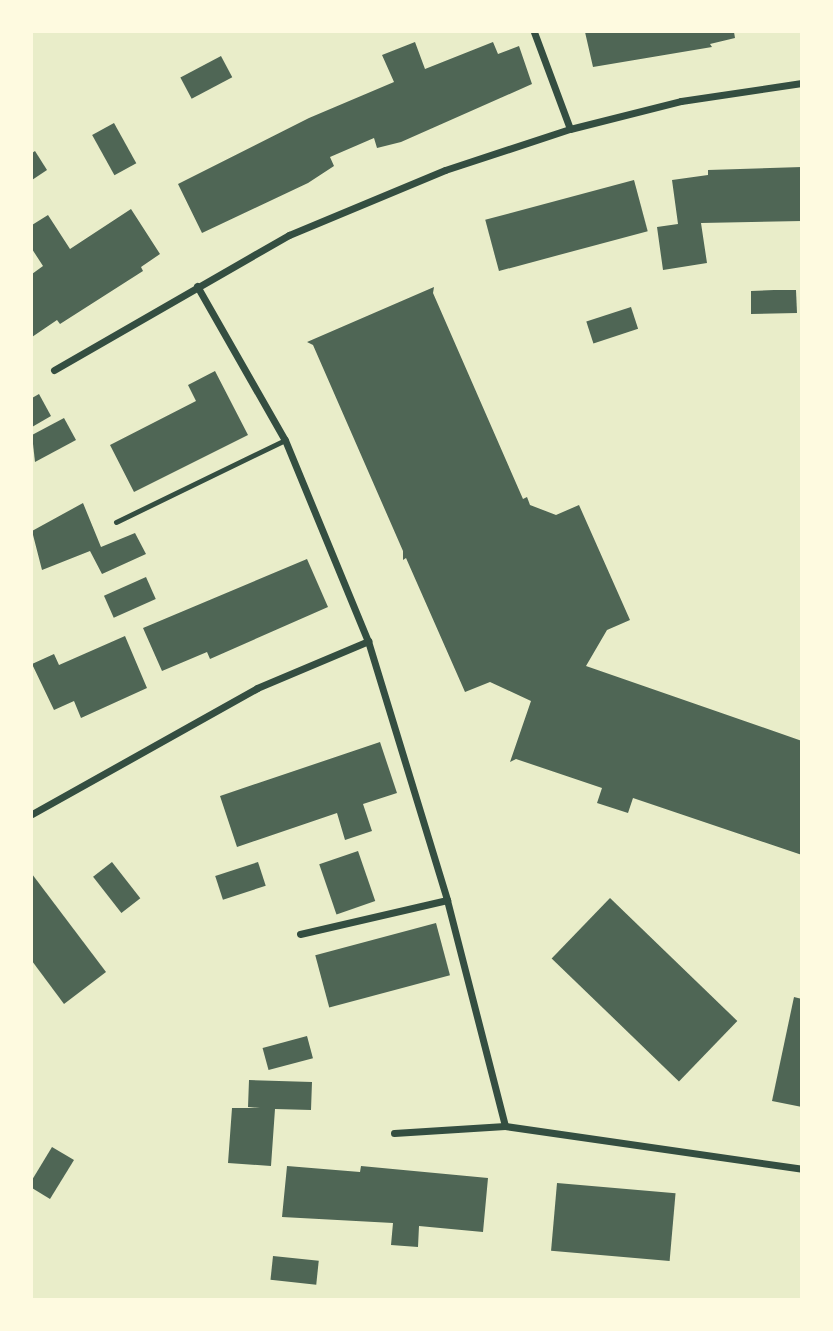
<!DOCTYPE html>
<html>
<head>
<meta charset="utf-8">
<style>
	body { margin:0 }
	#map { position:relative; width:833px; height:1331px; overflow:hidden; background:#e9edc9; font-family:Arial,sans-serif }
	div>[style] { position:absolute }
	.building>* { inset:0; background:#4f6655; transform-origin:0 0 }
	.service>* { height:5px; margin:-2.5px; padding:0 2.5px; transform-origin:2.5px; border-radius:2.5px; background:#344e41 }
	.minor>* { height:7px; margin:-3.5px; padding:0 3.5px; transform-origin:3.5px; border-radius:3.5px; background:#344e41 }
	span { translate:-50% -50%; white-space:nowrap; text-align:center; line-height:1.15; -webkit-text-stroke:5px #fefae0; paint-order:stroke }
	.frame { position:absolute; inset:0; border:33px solid #fefae0; pointer-events:none }
</style>
</head>
<body>
<div id="map">
	<div class="building">
		<i style="clip-path:polygon(585px 32px,734px 32px,735px 38px,710px 44px,712px 47px,593px 67px)"></i>
		<i style="clip-path:polygon(415px 42px,425px 69px,493px 42px,498px 54px,519px 46px,532px 84px,401px 142px,377px 148px,374px 138px,330px 157px,334px 166px,308px 183px,202px 233px,178px 184px,309px 118px,394px 82px,382px 55px)"></i>
		<i style="left:221px;top:56px;width:24px;height:46px;rotate:62deg"></i>
		<i style="left:114px;top:123px;width:46px;height:25px;rotate:61deg"></i>
		<i style="clip-path:polygon(35px 151px,47px 170px,32px 180px,32px 153px)"></i>
		<i style="clip-path:polygon(802px 167px,802px 221px,701px 223px,707px 263px,663px 270px,657px 227px,678px 224px,672px 180px,708px 175px,708px 170px)"></i>
		<i style="left:634px;top:180px;width:53px;height:154px;rotate:75deg"></i>
		<i style="clip-path:polygon(131px 209px,160px 254px,141px 267px,143px 271px,60px 324px,57px 320px,32px 337px,32px 274px,43px 266px,32px 249px,32px 225px,48px 215px,70px 249px)"></i>
		<i style="clip-path:polygon(434px 287px,433px 293px,523px 499px,527px 497px,530px 505px,556px 515px,579px 505px,630px 620px,607px 630px,586px 666px,802px 741px,802px 855px,633px 798px,628px 813px,597px 803px,602px 788px,516px 759px,510px 762px,531px 701px,490px 682px,465px 692px,406px 558px,403px 560px,403px 551px,313px 345px,307px 342px)"></i>
		<i style="clip-path:polygon(774px 290px,796px 290px,797px 313px,751px 314px,751px 291px)"></i>
		<i style="left:631px;top:307px;width:23px;height:47px;rotate:72deg"></i>
		<i style="clip-path:polygon(215px 371px,248px 435px,134px 492px,110px 445px,196px 401px,188px 385px)"></i>
		<i style="clip-path:polygon(39px 394px,51px 416px,32px 427px,32px 398px)"></i>
		<i style="clip-path:polygon(64px 418px,76px 440px,35px 462px,32px 435px)"></i>
		<i style="clip-path:polygon(83px 503px,101px 547px,135px 533px,146px 554px,102px 574px,90px 551px,42px 570px,32px 531px)"></i>
		<i style="clip-path:polygon(307px 559px,328px 607px,210px 659px,207px 652px,162px 671px,143px 628px)"></i>
		<i style="left:146px;top:577px;width:24px;height:46px;rotate:66deg"></i>
		<i style="clip-path:polygon(125px 636px,147px 688px,81px 718px,74px 701px,54px 710px,32px 664px,54px 654px,59px 665px)"></i>
		<i style="clip-path:polygon(380px 742px,397px 793px,363px 804px,372px 831px,345px 840px,337px 813px,237px 847px,220px 796px)"></i>
		<i style="left:358px;top:851px;width:53px;height:41px;rotate:71deg"></i>
		<i style="left:112px;top:862px;width:46px;height:24px;rotate:52deg"></i>
		<i style="left:258px;top:862px;width:25px;height:45px;rotate:72deg"></i>
		<i style="clip-path:polygon(32px 874px,106px 972px,64px 1004px,32px 961px)"></i>
		<i style="left:610px;top:898px;width:177px;height:84px;rotate:44deg"></i>
		<i style="left:436px;top:923px;width:54px;height:125px;rotate:75deg"></i>
		<i style="clip-path:polygon(794px 997px,802px 999px,802px 1107px,772px 1101px)"></i>
		<i style="left:307px;top:1036px;width:23px;height:46px;rotate:75deg"></i>
		<i style="clip-path:polygon(249px 1080px,312px 1082px,311px 1110px,275px 1109px,271px 1166px,228px 1163px,232px 1108px,260px 1108px,248px 1107px)"></i>
		<i style="clip-path:polygon(52px 1147px,74px 1160px,50px 1199px,32px 1188px,32px 1180px)"></i>
		<i style="clip-path:polygon(287px 1166px,360px 1172px,361px 1166px,488px 1178px,483px 1232px,419px 1226px,418px 1247px,391px 1245px,393px 1223px,282px 1217px)"></i>
		<i style="left:557px;top:1183px;width:119px;height:68px;rotate:5deg"></i>
		<i style="left:273px;top:1256px;width:46px;height:24px;rotate:6deg"></i>
	</div>
	<div class="service">
		<i style="left:116px;top:522px;width:188px;rotate:-25.9deg"></i>
	</div>
	<div class="minor">
		<i style="left:534px;top:32px;width:103px;rotate:69.6deg"></i>
		<i style="left:197px;top:286px;width:177px;rotate:60.3deg"></i>
		<i style="left:285px;top:440px;width:217px;rotate:67.6deg"></i>
		<i style="left:368px;top:641px;width:271px;rotate:73deg"></i>
		<i style="left:447px;top:900px;width:233px;rotate:75.6deg"></i>
		<i style="left:54px;top:370px;width:271px;rotate:-29.9deg"></i>
		<i style="left:289px;top:235px;width:169px;rotate:-22.6deg"></i>
		<i style="left:445px;top:170px;width:132px;rotate:-18.2deg"></i>
		<i style="left:570px;top:129px;width:114px;rotate:-14.2deg"></i>
		<i style="left:681px;top:101px;width:122px;rotate:-8.5deg"></i>
		<i style="left:32px;top:814px;width:258px;rotate:-29.2deg"></i>
		<i style="left:257px;top:688px;width:121px;rotate:-22.9deg"></i>
		<i style="left:300px;top:934px;width:151px;rotate:-13deg"></i>
		<i style="left:394px;top:1133px;width:111px;rotate:-3.6deg"></i>
		<i style="left:505px;top:1126px;width:300px;rotate:8.2deg"></i>
	</div>
	<div class="frame"></div>
</div>
</body>
</html>
